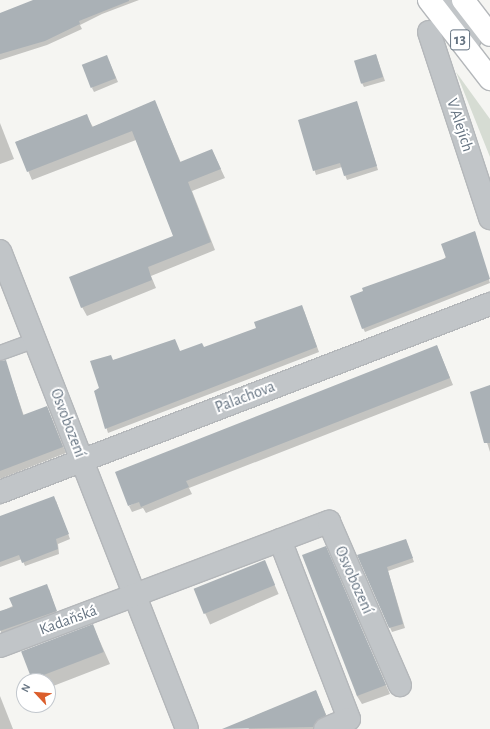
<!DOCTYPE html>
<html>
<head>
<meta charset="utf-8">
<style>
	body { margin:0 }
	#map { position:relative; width:490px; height:729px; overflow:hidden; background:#f5f5f2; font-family:"Alegreya Sans",sans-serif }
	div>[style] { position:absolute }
	.green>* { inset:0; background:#d6dcd3 }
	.shadow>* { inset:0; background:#0003; transform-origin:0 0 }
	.building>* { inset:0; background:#aab1b6; transform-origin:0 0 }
	.roads { filter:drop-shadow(1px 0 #b4b7ba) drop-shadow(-1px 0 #b4b7ba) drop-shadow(0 1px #b4b7ba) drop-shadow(0 -1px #b4b7ba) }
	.service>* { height:14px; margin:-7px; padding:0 7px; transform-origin:7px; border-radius:7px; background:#c1c5c8 }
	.minor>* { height:22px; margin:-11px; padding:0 11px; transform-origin:11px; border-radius:11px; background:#c1c5c8 }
	.trunk>* { height:22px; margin:-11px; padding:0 11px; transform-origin:11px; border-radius:11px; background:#fff }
	span { translate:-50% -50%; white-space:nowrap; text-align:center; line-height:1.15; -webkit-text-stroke:4px #fff; paint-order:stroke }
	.shield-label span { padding:1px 3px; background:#fff; border:1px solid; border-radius:3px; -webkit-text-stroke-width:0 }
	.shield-label { font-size:15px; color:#667482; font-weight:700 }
	.street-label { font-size:16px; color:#667482 }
	.north { position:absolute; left:16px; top:673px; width:40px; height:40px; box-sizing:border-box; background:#fff; border:1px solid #c2c7cd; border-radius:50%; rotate:296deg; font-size:11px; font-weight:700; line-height:16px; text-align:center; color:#667482 }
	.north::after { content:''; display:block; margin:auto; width:14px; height:18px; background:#db5e2c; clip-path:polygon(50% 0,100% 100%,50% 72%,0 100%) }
</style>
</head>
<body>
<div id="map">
	<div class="green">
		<i style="clip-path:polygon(456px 72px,490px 119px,490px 157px)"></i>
	</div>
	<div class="shadow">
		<i style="clip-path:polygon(36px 0,139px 0,102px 14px,80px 25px,82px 29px,47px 45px,0 60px,0 14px)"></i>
		<i style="clip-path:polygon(376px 55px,385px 81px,364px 87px,362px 83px)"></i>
		<i style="clip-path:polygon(109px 61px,118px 82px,94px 92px,92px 88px)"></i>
		<i style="clip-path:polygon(155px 102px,181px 163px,212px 150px,225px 178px,192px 191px,215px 250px,151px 276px,156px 288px,87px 316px,82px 307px,174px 237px,136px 140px,32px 180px,16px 142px,86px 115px,93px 127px)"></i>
		<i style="clip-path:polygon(358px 106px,378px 170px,347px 180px,342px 167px,316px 175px,299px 120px)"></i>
		<i style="clip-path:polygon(0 123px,14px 159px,0 164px)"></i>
		<i style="clip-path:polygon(475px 232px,490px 283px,365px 332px,363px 328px)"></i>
		<i style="clip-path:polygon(304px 311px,319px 352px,108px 433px,95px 391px,100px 388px,113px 360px,204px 348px)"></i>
		<i style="clip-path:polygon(437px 346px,453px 385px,189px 488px,192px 494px,146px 513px,143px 508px,132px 512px,129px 506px)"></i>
		<i style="clip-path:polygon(7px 366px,24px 416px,47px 407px,66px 453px,0 479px,0 368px)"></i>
		<i style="clip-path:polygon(490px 386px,490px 452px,471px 392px)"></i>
		<i style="clip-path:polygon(56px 501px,70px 539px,58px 544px,59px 554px,25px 566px,22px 559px,0 567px,0 517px)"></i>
		<i style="clip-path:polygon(406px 540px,414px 562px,388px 571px,405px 628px,392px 632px,358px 556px)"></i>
		<i style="clip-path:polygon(325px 547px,390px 694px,362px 704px,357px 696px)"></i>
		<i style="left:264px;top:561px;width:36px;height:75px;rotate:66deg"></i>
		<i style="clip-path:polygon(49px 589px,58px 616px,1px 635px,0 612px)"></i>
		<i style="clip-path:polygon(93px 626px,110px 664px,48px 688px,48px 681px,34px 681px)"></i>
		<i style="clip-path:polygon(316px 691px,330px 724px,324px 729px,249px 729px,245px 720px)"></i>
		<i style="clip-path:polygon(0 696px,13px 729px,0 729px)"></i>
	</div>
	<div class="building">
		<i style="clip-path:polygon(33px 0,129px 0,129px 1px,79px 21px,80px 24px,45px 41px,0 54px,0 13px)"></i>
		<i style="left:376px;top:54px;width:24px;height:23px;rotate:73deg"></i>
		<i style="left:107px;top:55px;width:25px;height:27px;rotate:69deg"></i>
		<i style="clip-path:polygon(155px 100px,180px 162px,212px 149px,221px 169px,188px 182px,211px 242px,148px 267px,152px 280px,81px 308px,69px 277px,173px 236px,132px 131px,27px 172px,15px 142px,87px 114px,92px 127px)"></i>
		<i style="clip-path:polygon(357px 101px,377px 166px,344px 176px,340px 163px,313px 171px,298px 120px)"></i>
		<i style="clip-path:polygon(475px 231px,490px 279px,362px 329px,350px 296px,363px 291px,362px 288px,446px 258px,441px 244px)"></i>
		<i style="clip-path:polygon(302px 305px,317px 347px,105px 429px,94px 391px,99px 388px,90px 361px,111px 355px,113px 360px,175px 339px,180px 351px,202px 343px,204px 347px,256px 328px,254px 322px)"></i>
		<i style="clip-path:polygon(437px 345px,450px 378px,186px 481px,189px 487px,141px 507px,139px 502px,128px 506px,115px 472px)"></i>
		<i style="clip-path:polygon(6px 360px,23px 415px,47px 406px,63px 447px,0 471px,0 361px)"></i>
		<i style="clip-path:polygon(490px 385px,490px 443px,484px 443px,470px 392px)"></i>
		<i style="clip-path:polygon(54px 496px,69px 534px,56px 539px,58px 549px,22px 563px,19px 555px,0 562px,0 516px)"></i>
		<i style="clip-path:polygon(406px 539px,413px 558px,387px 567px,403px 624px,389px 628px,357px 555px)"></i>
		<i style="clip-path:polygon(326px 546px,386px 685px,357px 696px,302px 555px)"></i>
		<i style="left:265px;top:560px;width:27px;height:77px;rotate:68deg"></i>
		<i style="clip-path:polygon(47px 584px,57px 611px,0 631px,0 611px,13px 607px,9px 598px)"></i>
		<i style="left:93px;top:624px;width:30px;height:77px;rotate:69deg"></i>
		<i style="clip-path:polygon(316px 690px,326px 715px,313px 727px,222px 729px)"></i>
	</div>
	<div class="roads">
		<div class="service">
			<i style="left:445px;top:0;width:50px;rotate:55.7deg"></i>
			<i style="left:0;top:353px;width:37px;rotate:-20deg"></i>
		</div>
		<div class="minor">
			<i style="left:429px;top:32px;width:196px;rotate:71.8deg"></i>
			<i style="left:0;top:251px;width:513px;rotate:68.63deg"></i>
			<i style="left:0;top:492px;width:525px;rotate:-20.99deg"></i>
			<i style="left:280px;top:540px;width:192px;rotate:68.9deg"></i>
			<i style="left:349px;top:719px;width:26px;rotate:157deg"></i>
			<i style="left:0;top:646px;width:352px;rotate:-20.7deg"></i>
			<i style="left:329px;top:522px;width:178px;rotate:66.5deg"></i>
		</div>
		<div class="trunk">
			<i style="left:429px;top:0;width:100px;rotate:52.3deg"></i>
			<i style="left:463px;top:0;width:44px;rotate:52.4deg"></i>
		</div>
	</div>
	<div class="shield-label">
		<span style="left:460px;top:40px">13</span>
	</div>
	<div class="street-label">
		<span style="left:460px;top:125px;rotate:72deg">V Alejích</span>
		<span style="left:245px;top:397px;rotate:-21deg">Palachova</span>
		<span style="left:68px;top:423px;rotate:69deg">Osvobození</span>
		<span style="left:354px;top:580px;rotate:66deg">Osvobození</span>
		<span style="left:68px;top:620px;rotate:-20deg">Kadaňská</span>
	</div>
	<div class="north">N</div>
</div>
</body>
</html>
